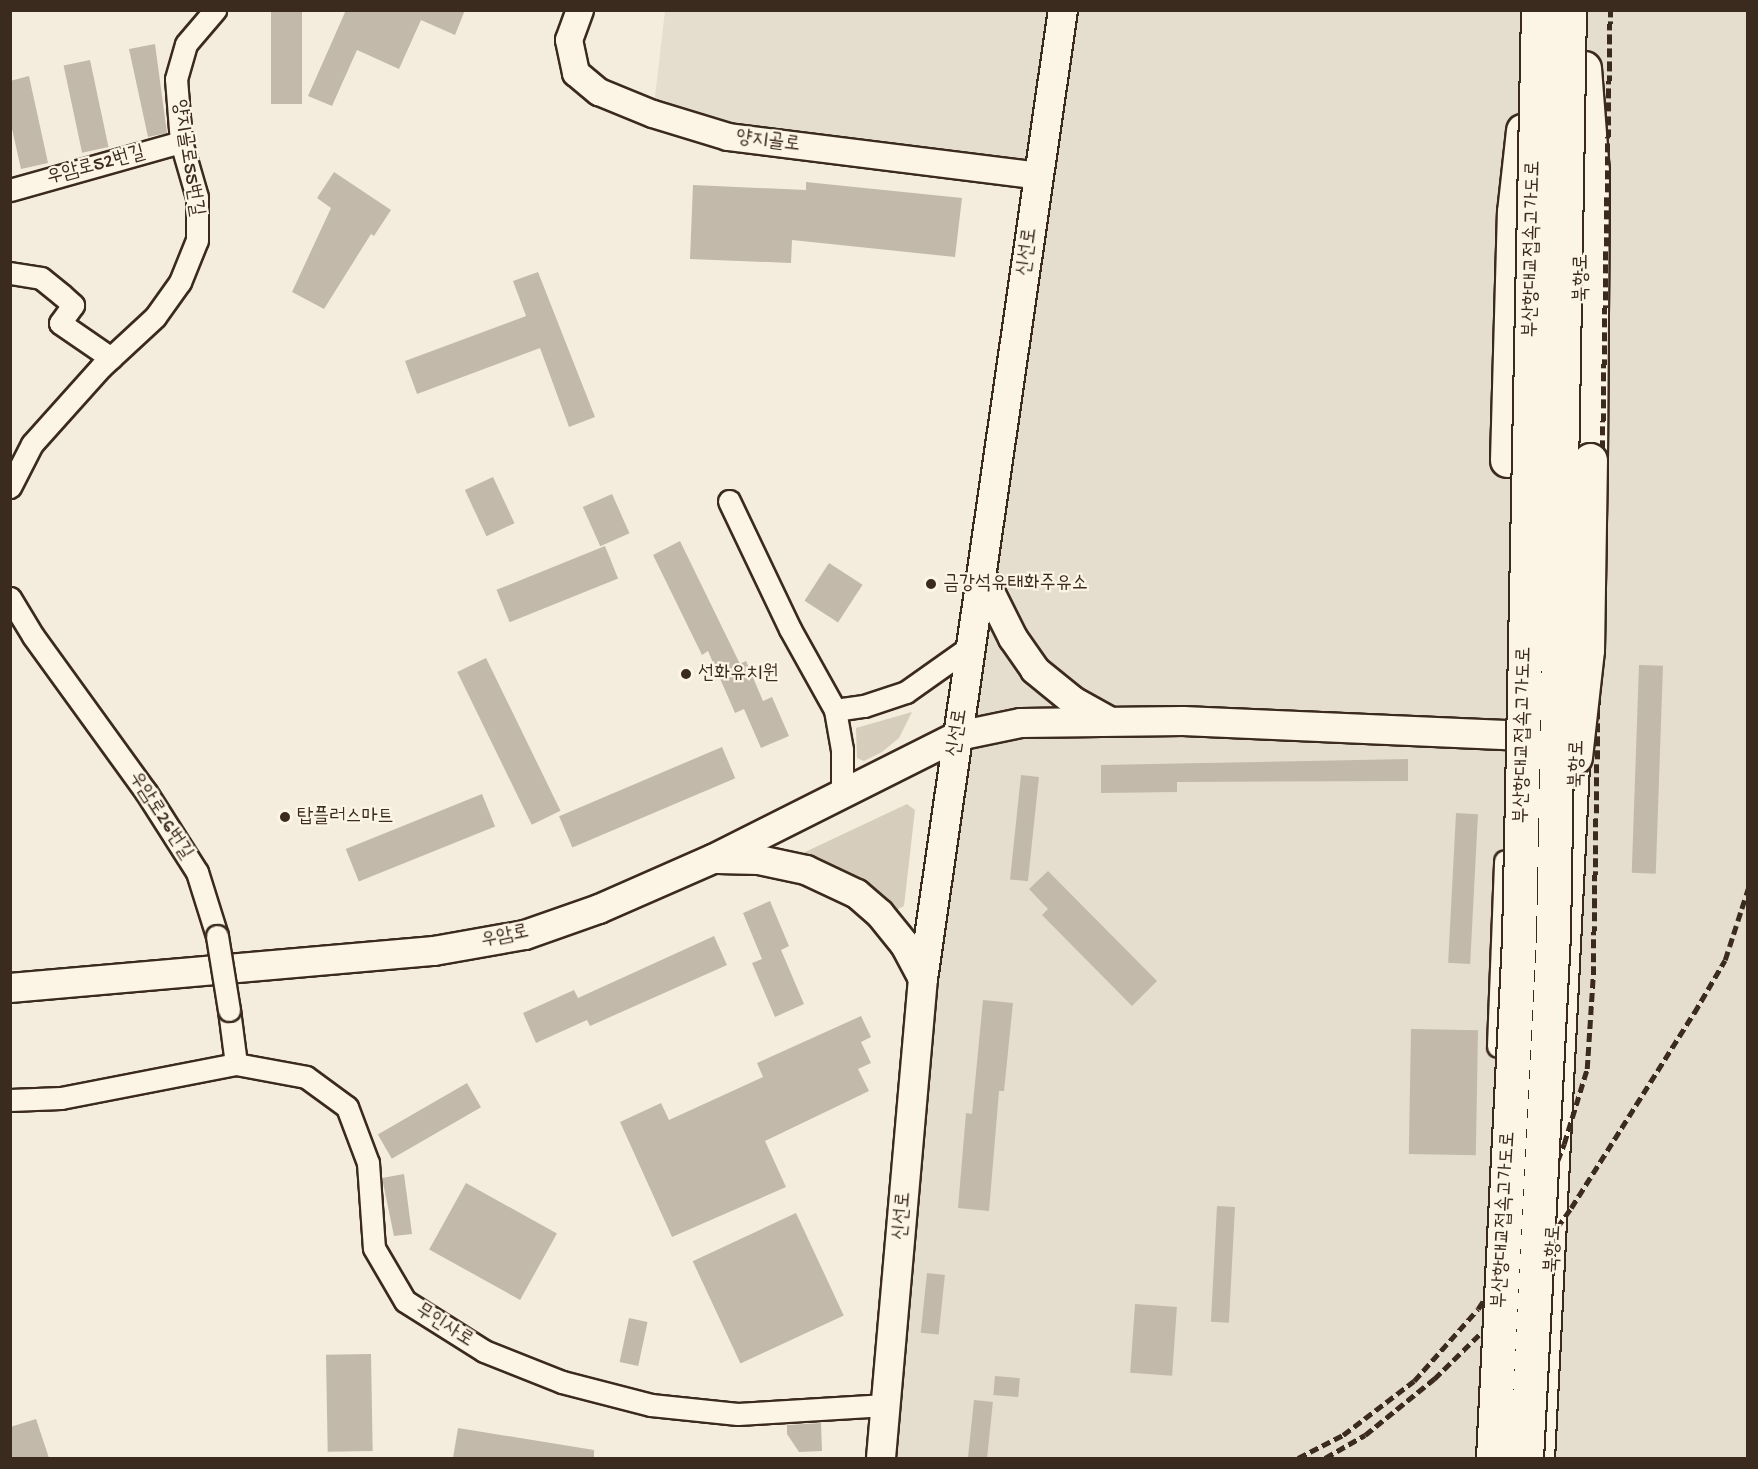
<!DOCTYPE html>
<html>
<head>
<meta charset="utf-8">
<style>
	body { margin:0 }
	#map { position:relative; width:1758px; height:1469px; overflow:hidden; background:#f4eddd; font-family:"Gochi Hand","Poor Story",sans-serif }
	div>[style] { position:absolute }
	.built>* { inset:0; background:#e5ddce }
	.green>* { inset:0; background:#d6cdbd }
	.building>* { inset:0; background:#c3b9aa; transform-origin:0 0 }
	.roads { filter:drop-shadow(2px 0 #3b2a1e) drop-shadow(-2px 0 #3b2a1e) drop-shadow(0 2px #3b2a1e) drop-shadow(0 -2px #3b2a1e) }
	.minor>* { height:21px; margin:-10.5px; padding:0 10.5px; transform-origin:10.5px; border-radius:10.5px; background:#fcf5e5 }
	.tertiary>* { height:26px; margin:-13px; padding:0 13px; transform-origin:13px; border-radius:13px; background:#fcf5e5 }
	.secondary>* { height:28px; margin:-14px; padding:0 14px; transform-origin:14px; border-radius:14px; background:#fcf5e5 }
	.trunk>* { height:33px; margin:-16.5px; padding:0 16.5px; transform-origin:16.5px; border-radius:16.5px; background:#fcf5e5 }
	.rail>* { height:4.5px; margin-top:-2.25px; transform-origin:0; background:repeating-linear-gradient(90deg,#3b2a1e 0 9px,transparent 0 13.5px) }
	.bridges { filter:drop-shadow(2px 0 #3b2a1e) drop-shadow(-2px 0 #3b2a1e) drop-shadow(0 2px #3b2a1e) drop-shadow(0 -2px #3b2a1e) }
	.minor-bridge>* { height:21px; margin:-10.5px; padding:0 10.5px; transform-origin:10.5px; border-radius:10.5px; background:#fcf5e5 }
	.trunk-bridge>* { height:33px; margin:-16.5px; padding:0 16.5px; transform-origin:16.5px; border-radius:16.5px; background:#fcf5e5 }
	.dots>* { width:16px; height:16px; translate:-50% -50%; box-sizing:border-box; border:3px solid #fcf5e5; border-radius:50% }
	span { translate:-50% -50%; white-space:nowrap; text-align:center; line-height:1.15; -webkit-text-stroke:4.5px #fcf5e5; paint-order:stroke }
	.street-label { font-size:20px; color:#3b2a1e }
	.poi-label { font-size:20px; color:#3b2a1e }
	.left { translate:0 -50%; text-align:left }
	.frame { position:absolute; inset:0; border:12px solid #3b2a1e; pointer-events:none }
</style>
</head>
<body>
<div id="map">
	<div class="built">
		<i style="clip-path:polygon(665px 11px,1747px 11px,1747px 1458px,881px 1458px,923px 979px,1038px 177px,653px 114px)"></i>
	</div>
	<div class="green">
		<i style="clip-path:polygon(912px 712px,899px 738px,882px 752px,864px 761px,857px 758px,856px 728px)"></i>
		<i style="clip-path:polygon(907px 804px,915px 810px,904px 906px,896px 910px,847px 873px,804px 859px,803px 853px)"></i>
	</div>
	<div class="building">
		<i style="left:271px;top:10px;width:31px;height:94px"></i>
		<i style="clip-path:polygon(346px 10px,465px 10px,455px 35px,421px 20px,399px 69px,357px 50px,332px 106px,308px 96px)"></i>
		<i style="clip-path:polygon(155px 44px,167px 133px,148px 137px,129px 49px)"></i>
		<i style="left:90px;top:60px;width:89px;height:27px;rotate:78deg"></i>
		<i style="clip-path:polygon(29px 76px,48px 163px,21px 169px,10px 120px,10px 81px)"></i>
		<i style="clip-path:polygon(334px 172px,391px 210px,374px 236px,371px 234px,324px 309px,292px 292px,331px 208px,317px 198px)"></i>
		<i style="clip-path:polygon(806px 182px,962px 198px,955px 257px,792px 240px,791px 263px,690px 259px,693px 185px,806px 190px)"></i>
		<i style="clip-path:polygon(538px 272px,595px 417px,569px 427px,540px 348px,417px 394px,405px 361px,526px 316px,513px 281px)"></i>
		<i style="left:493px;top:477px;width:51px;height:31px;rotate:65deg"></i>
		<i style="left:612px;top:494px;width:43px;height:32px;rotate:66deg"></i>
		<i style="clip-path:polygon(680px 541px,740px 664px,746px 661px,763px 701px,772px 697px,789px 736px,761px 748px,744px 709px,735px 713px,708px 651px,702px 655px,653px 555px)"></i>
		<i style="left:605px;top:546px;width:35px;height:117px;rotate:68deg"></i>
		<i style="left:829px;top:563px;width:40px;height:45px;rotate:33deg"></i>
		<i style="left:486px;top:658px;width:170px;height:32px;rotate:64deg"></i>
		<i style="left:1639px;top:665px;width:24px;height:208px;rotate:2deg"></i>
		<i style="left:722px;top:747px;width:34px;height:177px;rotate:67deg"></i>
		<i style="clip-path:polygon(1408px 759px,1408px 781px,1177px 782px,1177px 792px,1101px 793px,1101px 765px)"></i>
		<i style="left:1021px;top:775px;width:18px;height:105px;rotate:6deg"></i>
		<i style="left:482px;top:794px;width:35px;height:147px;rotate:68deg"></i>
		<i style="left:1456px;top:813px;width:22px;height:150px;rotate:3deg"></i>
		<i style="clip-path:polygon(1048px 871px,1157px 981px,1132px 1006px,1042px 915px,1048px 909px,1029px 889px)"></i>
		<i style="clip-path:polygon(770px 901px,789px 946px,781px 950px,804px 1004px,775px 1017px,752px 963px,762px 959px,743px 913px)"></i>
		<i style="clip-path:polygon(714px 936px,727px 965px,590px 1026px,587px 1020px,536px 1043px,523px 1013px,574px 990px,578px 998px)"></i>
		<i style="clip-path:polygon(983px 1000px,1013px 1003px,1004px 1091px,999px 1091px,989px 1211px,958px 1208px,966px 1113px,972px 1114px)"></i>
		<i style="clip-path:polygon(861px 1016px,871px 1037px,861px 1042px,871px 1063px,858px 1069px,869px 1091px,765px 1141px,786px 1187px,672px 1237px,620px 1122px,661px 1103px,669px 1120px,763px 1077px,757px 1063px)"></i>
		<i style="left:1411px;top:1029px;width:67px;height:125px;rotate:1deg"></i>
		<i style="left:467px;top:1083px;width:28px;height:103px;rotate:60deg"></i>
		<i style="clip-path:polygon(404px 1174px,412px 1234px,394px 1236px,382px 1178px)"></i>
		<i style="left:466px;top:1183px;width:104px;height:76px;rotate:29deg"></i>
		<i style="left:1217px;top:1206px;width:18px;height:116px;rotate:3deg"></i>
		<i style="left:796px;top:1213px;width:113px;height:114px;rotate:65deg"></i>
		<i style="left:927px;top:1273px;width:18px;height:60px;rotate:6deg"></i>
		<i style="left:1135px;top:1304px;width:42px;height:69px;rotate:4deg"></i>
		<i style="left:629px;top:1318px;width:19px;height:45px;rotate:12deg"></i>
		<i style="left:371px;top:1354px;width:97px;height:45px;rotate:89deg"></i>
		<i style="left:995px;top:1376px;width:25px;height:19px;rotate:5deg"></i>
		<i style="left:974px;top:1400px;width:19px;height:58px;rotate:6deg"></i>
		<i style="clip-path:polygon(36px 1419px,49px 1458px,10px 1458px,10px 1427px)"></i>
		<i style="clip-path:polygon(821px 1423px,822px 1451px,799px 1452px,787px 1434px,787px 1425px)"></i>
		<i style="clip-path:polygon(458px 1428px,594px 1450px,594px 1458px,453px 1458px)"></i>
	</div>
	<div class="roads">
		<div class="minor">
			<i style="left:10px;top:190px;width:178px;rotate:-15.7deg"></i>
			<i style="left:10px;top:273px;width:31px;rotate:9deg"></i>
			<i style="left:41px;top:278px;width:27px;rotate:39deg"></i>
			<i style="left:62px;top:295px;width:15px;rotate:42deg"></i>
			<i style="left:73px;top:305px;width:22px;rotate:126deg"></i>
			<i style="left:60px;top:323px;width:62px;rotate:34.5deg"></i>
			<i style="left:10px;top:487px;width:48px;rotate:-62.9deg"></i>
			<i style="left:32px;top:444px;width:103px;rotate:-48.1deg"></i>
			<i style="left:101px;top:367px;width:74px;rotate:-42.8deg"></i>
			<i style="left:155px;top:317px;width:43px;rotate:-54.5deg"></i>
			<i style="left:180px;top:282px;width:45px;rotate:-68deg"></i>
			<i style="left:197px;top:240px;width:43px;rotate:-90deg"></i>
			<i style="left:197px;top:197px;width:57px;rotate:-106.2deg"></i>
			<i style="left:181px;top:142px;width:63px;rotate:-94.5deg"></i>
			<i style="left:176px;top:79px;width:36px;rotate:-74deg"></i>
			<i style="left:186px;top:44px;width:45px;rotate:-49.5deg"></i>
			<i style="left:729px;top:501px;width:142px;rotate:64.5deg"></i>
			<i style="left:790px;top:629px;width:93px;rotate:60.9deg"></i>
			<i style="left:835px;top:710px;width:40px;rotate:80deg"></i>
			<i style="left:842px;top:749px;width:45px;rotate:90deg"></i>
			<i style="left:10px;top:598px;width:44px;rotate:58.8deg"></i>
			<i style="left:33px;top:636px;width:193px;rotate:54.1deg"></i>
			<i style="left:146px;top:792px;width:95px;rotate:57.5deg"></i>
			<i style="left:197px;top:872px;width:67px;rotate:72.6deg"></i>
			<i style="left:835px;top:710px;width:29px;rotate:-8deg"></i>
			<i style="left:864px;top:706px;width:44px;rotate:-18.4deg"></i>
			<i style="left:906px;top:692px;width:80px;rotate:-35.3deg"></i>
			<i style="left:229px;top:1010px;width:54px;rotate:82.6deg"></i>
			<i style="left:1498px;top:1046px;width:185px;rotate:-87.8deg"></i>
			<i style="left:10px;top:1100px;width:51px;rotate:-2.2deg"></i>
			<i style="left:61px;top:1098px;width:178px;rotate:-11deg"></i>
			<i style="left:236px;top:1064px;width:71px;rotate:10.5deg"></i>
			<i style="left:306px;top:1077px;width:51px;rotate:36.2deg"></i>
			<i style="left:347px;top:1107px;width:60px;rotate:69.4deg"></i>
			<i style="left:368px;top:1163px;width:85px;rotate:86deg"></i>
			<i style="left:374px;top:1248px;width:61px;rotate:59.7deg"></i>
			<i style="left:405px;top:1301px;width:93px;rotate:32.3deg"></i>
			<i style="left:484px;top:1351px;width:84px;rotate:21.7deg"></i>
			<i style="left:562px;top:1382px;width:92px;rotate:14.5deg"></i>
			<i style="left:651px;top:1405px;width:87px;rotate:5.9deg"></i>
			<i style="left:738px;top:1414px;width:148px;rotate:-3.5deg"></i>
			<i style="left:1543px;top:1458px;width:713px;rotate:-87.11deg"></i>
		</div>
		<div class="tertiary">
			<i style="left:580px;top:10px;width:32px;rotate:110deg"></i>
			<i style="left:569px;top:40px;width:34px;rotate:78deg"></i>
			<i style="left:576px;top:73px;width:30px;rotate:40deg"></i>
			<i style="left:599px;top:92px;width:58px;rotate:22.2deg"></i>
			<i style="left:653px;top:114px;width:78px;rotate:17deg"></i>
			<i style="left:728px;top:137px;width:313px;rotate:7.1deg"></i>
		</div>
		<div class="secondary">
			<i style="left:983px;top:578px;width:67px;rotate:63.4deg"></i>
			<i style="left:1013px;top:638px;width:39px;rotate:55deg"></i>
			<i style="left:1035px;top:670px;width:49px;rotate:39.2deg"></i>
			<i style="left:1073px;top:701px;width:38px;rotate:29deg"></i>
			<i style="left:718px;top:859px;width:41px;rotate:1.4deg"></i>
			<i style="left:759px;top:860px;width:48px;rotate:12deg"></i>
			<i style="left:806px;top:870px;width:56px;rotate:25.2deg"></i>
			<i style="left:857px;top:894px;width:30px;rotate:41deg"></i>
			<i style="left:880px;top:914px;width:40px;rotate:51deg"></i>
			<i style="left:905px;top:945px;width:38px;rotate:62deg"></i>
			<i style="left:10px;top:988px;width:426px;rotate:-5deg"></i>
			<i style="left:434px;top:951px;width:92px;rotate:-10deg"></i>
			<i style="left:525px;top:935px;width:78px;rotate:-19.4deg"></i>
			<i style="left:599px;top:909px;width:124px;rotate:-23.7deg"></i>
			<i style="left:713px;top:859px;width:274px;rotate:-26.7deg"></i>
			<i style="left:958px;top:736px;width:64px;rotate:-11.7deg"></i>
			<i style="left:1021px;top:723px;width:162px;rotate:-0.7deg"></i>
			<i style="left:1183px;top:721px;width:396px;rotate:2.5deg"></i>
			<i style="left:881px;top:1458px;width:481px;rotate:-85deg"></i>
			<i style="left:923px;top:979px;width:979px;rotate:-81.78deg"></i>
		</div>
		<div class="trunk">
			<i style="left:1584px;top:68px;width:103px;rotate:85.6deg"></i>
			<i style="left:1592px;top:171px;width:289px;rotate:90.4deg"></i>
			<i style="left:1507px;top:460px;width:248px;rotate:-88.4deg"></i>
			<i style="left:1514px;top:212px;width:82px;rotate:-83.7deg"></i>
		</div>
	</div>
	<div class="rail">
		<i style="left:1298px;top:1458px;width:51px;rotate:-27.1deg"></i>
		<i style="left:1343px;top:1435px;width:89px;rotate:-37.3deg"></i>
		<i style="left:1414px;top:1381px;width:96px;rotate:-48.4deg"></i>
		<i style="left:1478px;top:1309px;width:101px;rotate:-57.1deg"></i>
		<i style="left:1533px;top:1224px;width:86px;rotate:-68.8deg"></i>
		<i style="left:1564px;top:1144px;width:78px;rotate:-73deg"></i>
		<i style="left:1587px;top:1069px;width:94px;rotate:-86.3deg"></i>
		<i style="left:1593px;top:975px;width:965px;rotate:-88.99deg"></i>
		<i style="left:1325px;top:1458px;width:46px;rotate:-29.9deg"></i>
		<i style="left:1365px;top:1435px;width:89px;rotate:-39.1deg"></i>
		<i style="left:1434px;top:1379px;width:74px;rotate:-44.5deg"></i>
		<i style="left:1487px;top:1327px;width:146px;rotate:-54.8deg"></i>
		<i style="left:1571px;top:1208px;width:231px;rotate:-57.8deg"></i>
		<i style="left:1694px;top:1013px;width:61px;rotate:-59.7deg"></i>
		<i style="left:1725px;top:960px;width:75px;rotate:-72.1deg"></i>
	</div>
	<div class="bridges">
		<div class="minor-bridge">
			<i style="left:217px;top:936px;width:75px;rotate:80.8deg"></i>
		</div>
		<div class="trunk-bridge">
			<i style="left:1575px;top:757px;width:108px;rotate:-83.6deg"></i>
			<i style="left:1587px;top:650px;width:190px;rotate:-89.1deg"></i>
			<i style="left:1493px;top:1458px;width:519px;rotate:-87.13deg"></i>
			<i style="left:1519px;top:940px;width:930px;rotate:-88.83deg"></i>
			<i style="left:1526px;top:1458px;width:525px;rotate:-87.05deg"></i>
			<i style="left:1553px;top:934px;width:924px;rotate:-89.01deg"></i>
		</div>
	</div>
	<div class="dots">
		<i style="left:931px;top:584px;background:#3b2a1e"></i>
		<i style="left:686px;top:674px;background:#3b2a1e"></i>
		<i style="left:285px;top:817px;background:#3b2a1e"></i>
	</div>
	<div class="street-label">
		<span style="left:768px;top:142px;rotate:7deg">양지골로</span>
		<span style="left:187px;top:158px;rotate:81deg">양지골로55번길</span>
		<span style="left:96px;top:166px;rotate:-15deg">우암로52번길</span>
		<span style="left:1533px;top:249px;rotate:-89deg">부산항대교접속고가도로</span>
		<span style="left:1028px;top:252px;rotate:-82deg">신선로</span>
		<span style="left:1582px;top:278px;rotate:-90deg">북항로</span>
		<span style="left:958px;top:733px;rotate:-81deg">신선로</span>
		<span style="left:1524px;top:735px;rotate:-89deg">부산항대교접속고가도로</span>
		<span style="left:1578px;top:764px;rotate:-89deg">북항로</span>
		<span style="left:160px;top:816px;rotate:57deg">우암로26번길</span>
		<span style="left:505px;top:937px;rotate:-12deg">우암로</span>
		<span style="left:903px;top:1216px;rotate:-85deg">신선로</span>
		<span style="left:1505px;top:1220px;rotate:-87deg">부산항대교접속고가도로</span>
		<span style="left:1554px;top:1249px;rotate:-87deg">북항로</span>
		<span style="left:444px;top:1326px;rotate:32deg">무인사로</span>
	</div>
	<div class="poi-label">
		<span class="left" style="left:943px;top:584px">금강석유태화주유소</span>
		<span class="left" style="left:698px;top:674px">선화유치원</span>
		<span class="left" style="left:297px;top:817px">탑플러스마트</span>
	</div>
	<div class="frame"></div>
</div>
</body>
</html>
